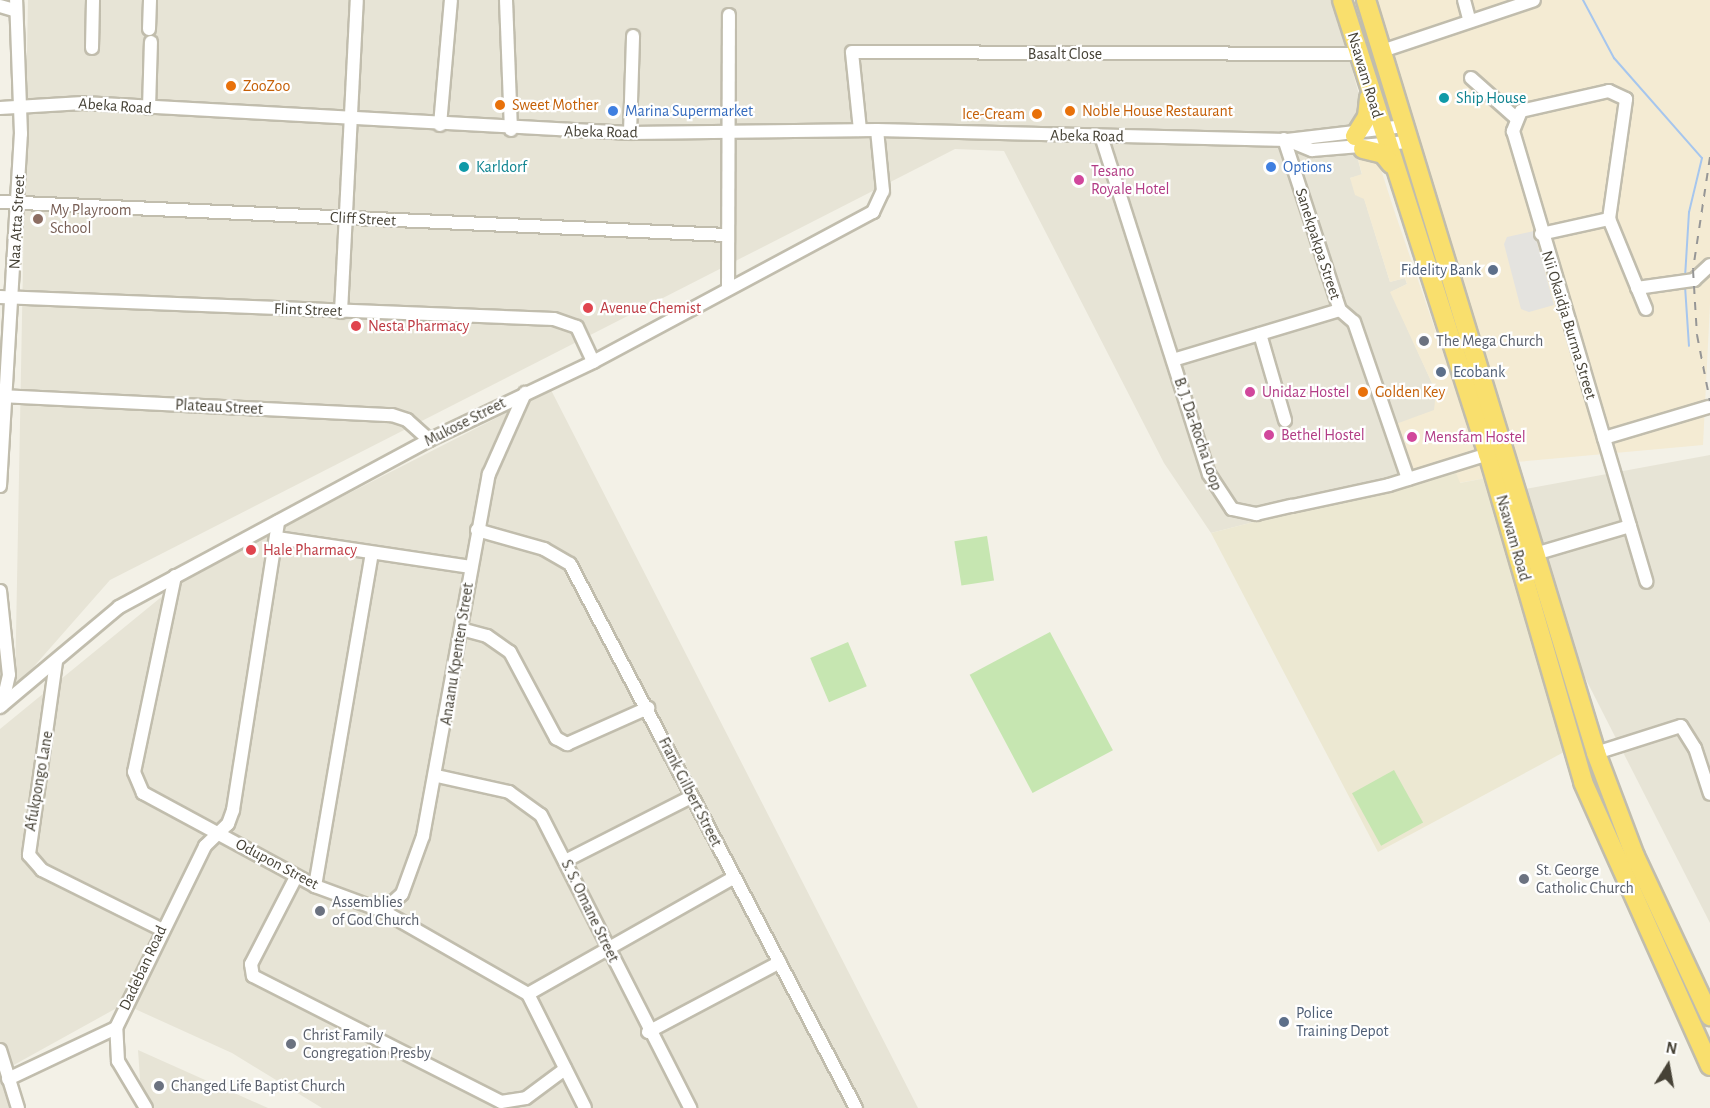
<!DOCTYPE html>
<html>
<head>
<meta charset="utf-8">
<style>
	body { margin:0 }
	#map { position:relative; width:1710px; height:1108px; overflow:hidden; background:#f3f1e7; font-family:"Alegreya Sans",sans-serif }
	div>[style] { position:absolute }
	.residential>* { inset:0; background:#e7e4d6 }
	.commercial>* { inset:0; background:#f4ebd3 }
	.education>* { inset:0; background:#ece8d2 }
	.green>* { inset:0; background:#c6e6b1; transform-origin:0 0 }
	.parking>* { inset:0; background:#e4e3df }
	.stream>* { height:2px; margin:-1px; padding:0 1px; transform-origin:1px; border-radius:1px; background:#a6c6ee }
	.roads { filter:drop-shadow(2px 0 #c1bdad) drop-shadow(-2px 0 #c1bdad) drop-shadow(0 2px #c1bdad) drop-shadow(0 -2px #c1bdad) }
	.minor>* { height:12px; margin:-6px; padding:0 6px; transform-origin:6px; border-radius:6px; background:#fff }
	.highway>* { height:18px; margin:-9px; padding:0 9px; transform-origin:9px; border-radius:9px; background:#f9df6d }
	.rail>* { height:2px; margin-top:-1px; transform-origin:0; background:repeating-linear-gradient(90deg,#969696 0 8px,transparent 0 16px) }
	.dots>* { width:16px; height:16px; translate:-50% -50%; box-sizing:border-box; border:3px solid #fff; border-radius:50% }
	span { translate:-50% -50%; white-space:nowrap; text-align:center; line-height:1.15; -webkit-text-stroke:4.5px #fff; paint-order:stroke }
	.street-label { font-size:16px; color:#464236 }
	.food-label { font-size:16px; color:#c56008 }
	.left { translate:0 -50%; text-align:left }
	.right { translate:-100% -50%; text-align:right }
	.culture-label { font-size:16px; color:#0d838f }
	.shop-label { font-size:16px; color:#366cbe }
	.hotel-label { font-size:16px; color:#b23c85 }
	.education-label { font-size:16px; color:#785e54 }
	.service-label { font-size:16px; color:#4e5e75 }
	.health-label { font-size:16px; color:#be3a42 }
	.worship-label { font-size:16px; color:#5b616d }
	.north { position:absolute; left:1638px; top:1036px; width:60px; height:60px; -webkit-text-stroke:4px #fff; paint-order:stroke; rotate:11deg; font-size:16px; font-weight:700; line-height:24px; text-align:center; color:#464236 }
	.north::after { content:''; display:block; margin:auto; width:21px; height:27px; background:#464236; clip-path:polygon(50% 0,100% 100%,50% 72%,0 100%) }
</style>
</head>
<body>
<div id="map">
	<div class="residential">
		<i style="clip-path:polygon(28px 0,1333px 0,1363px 109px,1357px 156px,1362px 175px,1350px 178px,1364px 198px,1390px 282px,1405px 278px,1407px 284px,1391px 292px,1436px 392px,1435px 410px,1411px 481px,1211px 533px,1164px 463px,1004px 151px,955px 149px,110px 580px,15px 688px)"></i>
		<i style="clip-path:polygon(551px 390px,918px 1108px,322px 1108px,232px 1053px,124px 1004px,12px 1066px,12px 1108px,0 1108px,0 729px,187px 576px)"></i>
		<i style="clip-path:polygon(1710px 455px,1710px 923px,1492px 495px)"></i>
		<i style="clip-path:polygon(138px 1050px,268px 1108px,142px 1108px)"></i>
	</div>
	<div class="commercial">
		<i style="clip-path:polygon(1374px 0,1710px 0,1710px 304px,1703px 445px,1517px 462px)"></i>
		<i style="clip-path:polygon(1376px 154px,1394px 210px,1486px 478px,1459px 483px,1455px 470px,1411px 481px,1393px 425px,1434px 410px,1436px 392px,1390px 292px,1407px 284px,1405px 278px,1390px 282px,1364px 199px,1355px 195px,1350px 178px,1362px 174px,1357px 156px)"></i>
	</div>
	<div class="education">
		<i style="clip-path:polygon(1455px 470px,1460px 483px,1486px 478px,1564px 752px,1378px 852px,1211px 533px)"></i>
	</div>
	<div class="green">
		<i style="left:987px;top:536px;width:45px;height:33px;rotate:81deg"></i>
		<i style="left:1050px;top:632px;width:134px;height:91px;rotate:62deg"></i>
		<i style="left:848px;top:642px;width:48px;height:41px;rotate:67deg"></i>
		<i style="left:1394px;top:770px;width:60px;height:48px;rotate:61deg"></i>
	</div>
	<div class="parking">
		<i style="clip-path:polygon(1534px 231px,1554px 305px,1529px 312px,1521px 309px,1504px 244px,1507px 237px)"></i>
	</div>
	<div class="stream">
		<i style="left:1583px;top:0;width:66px;rotate:61.9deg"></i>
		<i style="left:1614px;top:58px;width:133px;rotate:48.7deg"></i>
		<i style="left:1702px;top:158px;width:56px;rotate:103.5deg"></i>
		<i style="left:1689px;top:212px;width:65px;rotate:93.5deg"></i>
		<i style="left:1685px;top:286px;width:60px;rotate:86.2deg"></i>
	</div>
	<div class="roads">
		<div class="minor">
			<i style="left:506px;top:0;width:130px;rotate:87.8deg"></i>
			<i style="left:1464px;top:0;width:20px;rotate:75deg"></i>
			<i style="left:0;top:6px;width:15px;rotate:16deg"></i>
			<i style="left:149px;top:29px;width:29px;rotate:-88deg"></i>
			<i style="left:92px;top:48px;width:48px;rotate:-88.8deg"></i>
			<i style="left:1382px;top:51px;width:160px;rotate:-18.5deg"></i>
			<i style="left:1471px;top:78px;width:59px;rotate:41.6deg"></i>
			<i style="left:0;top:108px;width:83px;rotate:-3.4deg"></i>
			<i style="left:83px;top:103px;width:548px;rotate:3.14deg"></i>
			<i style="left:630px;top:133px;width:247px;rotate:-0.7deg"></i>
			<i style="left:877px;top:130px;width:410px;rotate:1.4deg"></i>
			<i style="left:1287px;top:140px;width:118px;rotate:-6.8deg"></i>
			<i style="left:149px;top:108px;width:66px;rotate:-88.3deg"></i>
			<i style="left:440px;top:125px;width:125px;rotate:-85deg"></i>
			<i style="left:860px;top:130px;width:78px;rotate:-95.9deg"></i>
			<i style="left:852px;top:52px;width:506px;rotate:0.23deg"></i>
			<i style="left:630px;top:133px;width:97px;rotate:-88.2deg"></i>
			<i style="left:1101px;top:136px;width:355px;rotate:72.3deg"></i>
			<i style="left:1209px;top:474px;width:42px;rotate:56.7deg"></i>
			<i style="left:1232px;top:509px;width:25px;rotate:12deg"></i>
			<i style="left:1256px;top:514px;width:37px;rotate:-13deg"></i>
			<i style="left:1292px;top:506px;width:99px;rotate:-12.2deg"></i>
			<i style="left:1389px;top:485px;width:104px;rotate:-17.4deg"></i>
			<i style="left:1284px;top:139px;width:180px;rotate:71.9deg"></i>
			<i style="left:1340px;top:310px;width:18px;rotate:41deg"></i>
			<i style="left:1354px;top:322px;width:166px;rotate:71deg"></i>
			<i style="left:1287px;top:140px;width:27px;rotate:22deg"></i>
			<i style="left:1312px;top:150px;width:96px;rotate:-4.8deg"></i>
			<i style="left:0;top:202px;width:727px;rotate:2.6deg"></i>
			<i style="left:1541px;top:234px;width:70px;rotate:-12.4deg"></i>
			<i style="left:728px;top:288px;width:273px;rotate:-89.8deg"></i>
			<i style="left:1637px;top:288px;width:58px;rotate:-8deg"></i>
			<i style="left:1694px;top:280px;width:22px;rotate:-43deg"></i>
			<i style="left:0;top:297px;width:554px;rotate:2.27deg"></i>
			<i style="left:554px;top:319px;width:24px;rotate:19deg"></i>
			<i style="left:577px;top:327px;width:38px;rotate:65deg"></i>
			<i style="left:1646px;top:309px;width:97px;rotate:-112.3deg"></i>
			<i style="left:1609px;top:219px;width:121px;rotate:-81.9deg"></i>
			<i style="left:1626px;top:99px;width:19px;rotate:-155deg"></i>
			<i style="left:1609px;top:91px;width:90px;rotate:167.2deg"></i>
			<i style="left:1521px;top:111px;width:22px;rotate:112deg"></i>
			<i style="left:1513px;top:131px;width:470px;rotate:73.5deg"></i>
			<i style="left:341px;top:312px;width:312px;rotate:-87.1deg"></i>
			<i style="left:1260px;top:334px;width:90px;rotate:73.8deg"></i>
			<i style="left:1173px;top:360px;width:174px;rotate:-16.7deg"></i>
			<i style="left:0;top:396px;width:392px;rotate:2.8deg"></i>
			<i style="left:392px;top:415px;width:16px;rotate:18deg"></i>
			<i style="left:407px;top:420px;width:30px;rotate:42deg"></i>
			<i style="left:1604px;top:438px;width:109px;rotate:-16.6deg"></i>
			<i style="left:0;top:486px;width:353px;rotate:-86.6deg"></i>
			<i style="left:21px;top:134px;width:134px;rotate:-92.1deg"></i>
			<i style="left:477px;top:530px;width:70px;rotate:15.8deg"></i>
			<i style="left:544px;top:549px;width:30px;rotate:30deg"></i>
			<i style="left:570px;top:564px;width:615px;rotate:62.27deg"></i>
			<i style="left:277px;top:538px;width:196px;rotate:8.5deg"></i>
			<i style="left:1535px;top:554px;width:99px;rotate:-16.4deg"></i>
			<i style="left:175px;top:576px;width:200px;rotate:101.8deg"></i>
			<i style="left:134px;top:772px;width:23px;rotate:67deg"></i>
			<i style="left:143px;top:793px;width:196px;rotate:28.4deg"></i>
			<i style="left:315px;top:886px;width:72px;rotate:20.2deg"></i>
			<i style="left:383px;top:911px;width:167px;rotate:29.8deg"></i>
			<i style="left:528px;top:994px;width:127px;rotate:63.4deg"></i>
			<i style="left:0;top:591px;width:84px;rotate:83.9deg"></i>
			<i style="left:9px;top:675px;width:31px;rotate:103deg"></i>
			<i style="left:461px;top:629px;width:27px;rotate:15deg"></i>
			<i style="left:487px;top:636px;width:28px;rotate:35deg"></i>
			<i style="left:510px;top:652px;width:98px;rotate:61.9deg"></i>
			<i style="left:556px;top:738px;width:13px;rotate:29deg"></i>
			<i style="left:567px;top:744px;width:89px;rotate:-24deg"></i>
			<i style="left:56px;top:662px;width:195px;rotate:98deg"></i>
			<i style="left:29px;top:855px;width:20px;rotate:49deg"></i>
			<i style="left:42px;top:870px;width:133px;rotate:26.4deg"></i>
			<i style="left:0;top:707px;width:155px;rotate:-40deg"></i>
			<i style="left:119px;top:607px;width:352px;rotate:-28.3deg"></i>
			<i style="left:429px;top:440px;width:182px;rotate:-25.4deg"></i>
			<i style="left:593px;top:362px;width:318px;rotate:-28.2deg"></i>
			<i style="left:873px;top:212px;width:23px;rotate:-65deg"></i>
			<i style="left:883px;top:191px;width:61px;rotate:-95.6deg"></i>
			<i style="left:1596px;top:753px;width:89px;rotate:-17.6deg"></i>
			<i style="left:1681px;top:726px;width:26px;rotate:58deg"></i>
			<i style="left:1695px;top:748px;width:48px;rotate:71.9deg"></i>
			<i style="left:437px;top:776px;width:74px;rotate:12.5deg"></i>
			<i style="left:509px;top:792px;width:39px;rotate:36deg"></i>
			<i style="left:541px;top:815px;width:329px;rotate:63deg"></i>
			<i style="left:565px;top:861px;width:141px;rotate:-26.9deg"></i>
			<i style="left:296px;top:877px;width:98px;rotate:117.3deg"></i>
			<i style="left:251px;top:964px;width:12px;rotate:81deg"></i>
			<i style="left:253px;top:976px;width:278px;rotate:26.9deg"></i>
			<i style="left:501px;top:1102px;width:25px;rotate:-9deg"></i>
			<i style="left:526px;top:1098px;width:49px;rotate:-36.6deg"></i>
			<i style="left:315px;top:886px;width:338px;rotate:-80.3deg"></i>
			<i style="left:383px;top:911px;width:25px;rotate:-42deg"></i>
			<i style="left:402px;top:894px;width:62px;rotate:-70.1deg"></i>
			<i style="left:423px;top:836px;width:368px;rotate:-79.7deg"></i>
			<i style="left:489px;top:474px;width:89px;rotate:-66deg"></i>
			<i style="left:528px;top:994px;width:236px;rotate:-29.5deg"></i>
			<i style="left:648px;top:1032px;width:149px;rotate:-27.9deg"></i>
			<i style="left:0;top:1050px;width:61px;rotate:72.8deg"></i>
			<i style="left:8px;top:1079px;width:119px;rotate:-25.3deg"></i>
			<i style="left:146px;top:1108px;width:55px;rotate:-120.8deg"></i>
			<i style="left:118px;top:1061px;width:33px;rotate:-93deg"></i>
			<i style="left:116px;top:1028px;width:203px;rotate:-63.9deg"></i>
			<i style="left:205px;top:846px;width:32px;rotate:-44deg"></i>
			<i style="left:228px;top:824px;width:15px;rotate:-70deg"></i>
			<i style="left:233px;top:810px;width:292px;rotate:-81.1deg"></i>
		</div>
		<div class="highway">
			<i style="left:1342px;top:0;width:477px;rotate:72.2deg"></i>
			<i style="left:1488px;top:454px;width:341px;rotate:73.8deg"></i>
			<i style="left:1583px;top:782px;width:311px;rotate:65.9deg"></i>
			<i style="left:1366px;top:0;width:787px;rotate:73.01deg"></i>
			<i style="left:1596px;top:753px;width:110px;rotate:69.3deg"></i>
			<i style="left:1635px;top:856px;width:177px;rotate:64.9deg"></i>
			<i style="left:1355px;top:136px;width:22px;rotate:-58deg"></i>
			<i style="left:1367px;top:117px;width:19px;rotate:-84deg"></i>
			<i style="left:1363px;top:149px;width:21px;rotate:14deg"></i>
			<i style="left:1383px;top:154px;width:13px;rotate:51deg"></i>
		</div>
	</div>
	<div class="rail">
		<i style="left:1710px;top:157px;width:114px;rotate:98.6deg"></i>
		<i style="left:1693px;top:270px;width:65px;rotate:86.5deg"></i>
		<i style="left:1697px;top:335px;width:67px;rotate:78.9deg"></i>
	</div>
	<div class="dots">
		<i style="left:231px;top:86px;background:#e8710a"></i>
		<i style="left:1444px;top:98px;background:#0f9aa8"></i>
		<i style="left:500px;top:105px;background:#e8710a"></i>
		<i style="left:613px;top:111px;background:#3f7fe0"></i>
		<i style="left:1070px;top:111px;background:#e8710a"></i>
		<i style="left:1037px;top:114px;background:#e8710a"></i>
		<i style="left:464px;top:167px;background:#0f9aa8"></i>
		<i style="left:1271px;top:167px;background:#3f7fe0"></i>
		<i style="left:1079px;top:180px;background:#d1479c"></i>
		<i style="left:38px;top:219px;background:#8d6e63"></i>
		<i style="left:1493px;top:270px;background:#5c6f8a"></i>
		<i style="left:588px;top:308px;background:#e0444e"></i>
		<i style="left:356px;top:326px;background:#e0444e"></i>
		<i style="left:1424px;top:341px;background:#6b7280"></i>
		<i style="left:1441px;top:372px;background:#5c6f8a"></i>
		<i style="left:1250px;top:392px;background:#d1479c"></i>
		<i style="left:1363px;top:392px;background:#e8710a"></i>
		<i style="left:1269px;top:435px;background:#d1479c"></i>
		<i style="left:1412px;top:437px;background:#d1479c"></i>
		<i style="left:251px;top:550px;background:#e0444e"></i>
		<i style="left:1524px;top:879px;background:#6b7280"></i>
		<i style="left:320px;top:911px;background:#6b7280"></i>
		<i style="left:1284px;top:1022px;background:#5c6f8a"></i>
		<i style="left:291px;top:1044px;background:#6b7280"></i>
		<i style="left:159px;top:1086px;background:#6b7280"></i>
	</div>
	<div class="street-label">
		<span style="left:1065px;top:54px">Basalt Close</span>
		<span style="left:1365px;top:75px;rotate:73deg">Nsawam Road</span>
		<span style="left:115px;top:106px;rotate:4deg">Abeka Road</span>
		<span style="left:601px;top:132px;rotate:1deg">Abeka Road</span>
		<span style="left:1087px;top:136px;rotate:1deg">Abeka Road</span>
		<span style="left:363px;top:219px;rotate:3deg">Cliff Street</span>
		<span style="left:17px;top:222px;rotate:-87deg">Naa Atta Street</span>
		<span style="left:1318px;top:244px;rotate:72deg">Sanekpakpa Street</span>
		<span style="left:308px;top:310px;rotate:2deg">Flint Street</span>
		<span style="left:1569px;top:325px;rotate:73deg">Nii Okaidja Burma Street</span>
		<span style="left:219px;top:407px;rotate:3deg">Plateau Street</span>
		<span style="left:465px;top:422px;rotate:-27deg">Mukose Street</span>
		<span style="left:1198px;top:434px;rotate:71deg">B. J. Da-Rocha Loop</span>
		<span style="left:1513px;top:538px;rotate:74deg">Nsawam Road</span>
		<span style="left:457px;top:654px;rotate:-81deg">Anaanu Kpenten Street</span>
		<span style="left:39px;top:781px;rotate:-80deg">Afukpongo Lane</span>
		<span style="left:690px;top:792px;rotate:63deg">Frank Gilbert Street</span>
		<span style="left:277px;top:864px;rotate:28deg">Odupon Street</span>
		<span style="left:590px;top:911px;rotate:64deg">S. S. Omane Street</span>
		<span style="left:143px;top:968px;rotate:-65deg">Dadeban Road</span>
	</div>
	<div class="food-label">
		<span class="left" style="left:243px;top:86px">ZooZoo</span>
		<span class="left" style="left:512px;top:105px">Sweet Mother</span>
		<span class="left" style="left:1082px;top:111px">Noble House Restaurant</span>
		<span class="right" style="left:1025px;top:114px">Ice-Cream</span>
		<span class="left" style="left:1375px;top:392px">Golden Key</span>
	</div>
	<div class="culture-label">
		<span class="left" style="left:1456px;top:98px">Ship House</span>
		<span class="left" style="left:476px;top:167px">Karldorf</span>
	</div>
	<div class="shop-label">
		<span class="left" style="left:625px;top:111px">Marina Supermarket</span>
		<span class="left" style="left:1283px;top:167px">Options</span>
	</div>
	<div class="hotel-label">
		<span class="left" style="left:1091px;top:180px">Tesano<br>Royale Hotel</span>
		<span class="left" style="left:1262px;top:392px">Unidaz Hostel</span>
		<span class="left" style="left:1281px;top:435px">Bethel Hostel</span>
		<span class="left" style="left:1424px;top:437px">Mensfam Hostel</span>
	</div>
	<div class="education-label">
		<span class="left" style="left:50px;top:219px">My Playroom<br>School</span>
	</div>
	<div class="service-label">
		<span class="right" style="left:1481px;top:270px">Fidelity Bank</span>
		<span class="left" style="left:1453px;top:372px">Ecobank</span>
		<span class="left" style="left:1296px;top:1022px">Police<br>Training Depot</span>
	</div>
	<div class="health-label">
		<span class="left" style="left:600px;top:308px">Avenue Chemist</span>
		<span class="left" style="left:368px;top:326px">Nesta Pharmacy</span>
		<span class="left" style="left:263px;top:550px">Hale Pharmacy</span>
	</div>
	<div class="worship-label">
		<span class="left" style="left:1436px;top:341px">The Mega Church</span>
		<span class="left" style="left:1536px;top:879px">St. George<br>Catholic Church</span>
		<span class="left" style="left:332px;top:911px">Assemblies<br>of God Church</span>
		<span class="left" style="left:303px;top:1044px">Christ Family<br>Congregation Presby</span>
		<span class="left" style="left:171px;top:1086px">Changed Life Baptist Church</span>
	</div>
	<div class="north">N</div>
</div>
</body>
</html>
